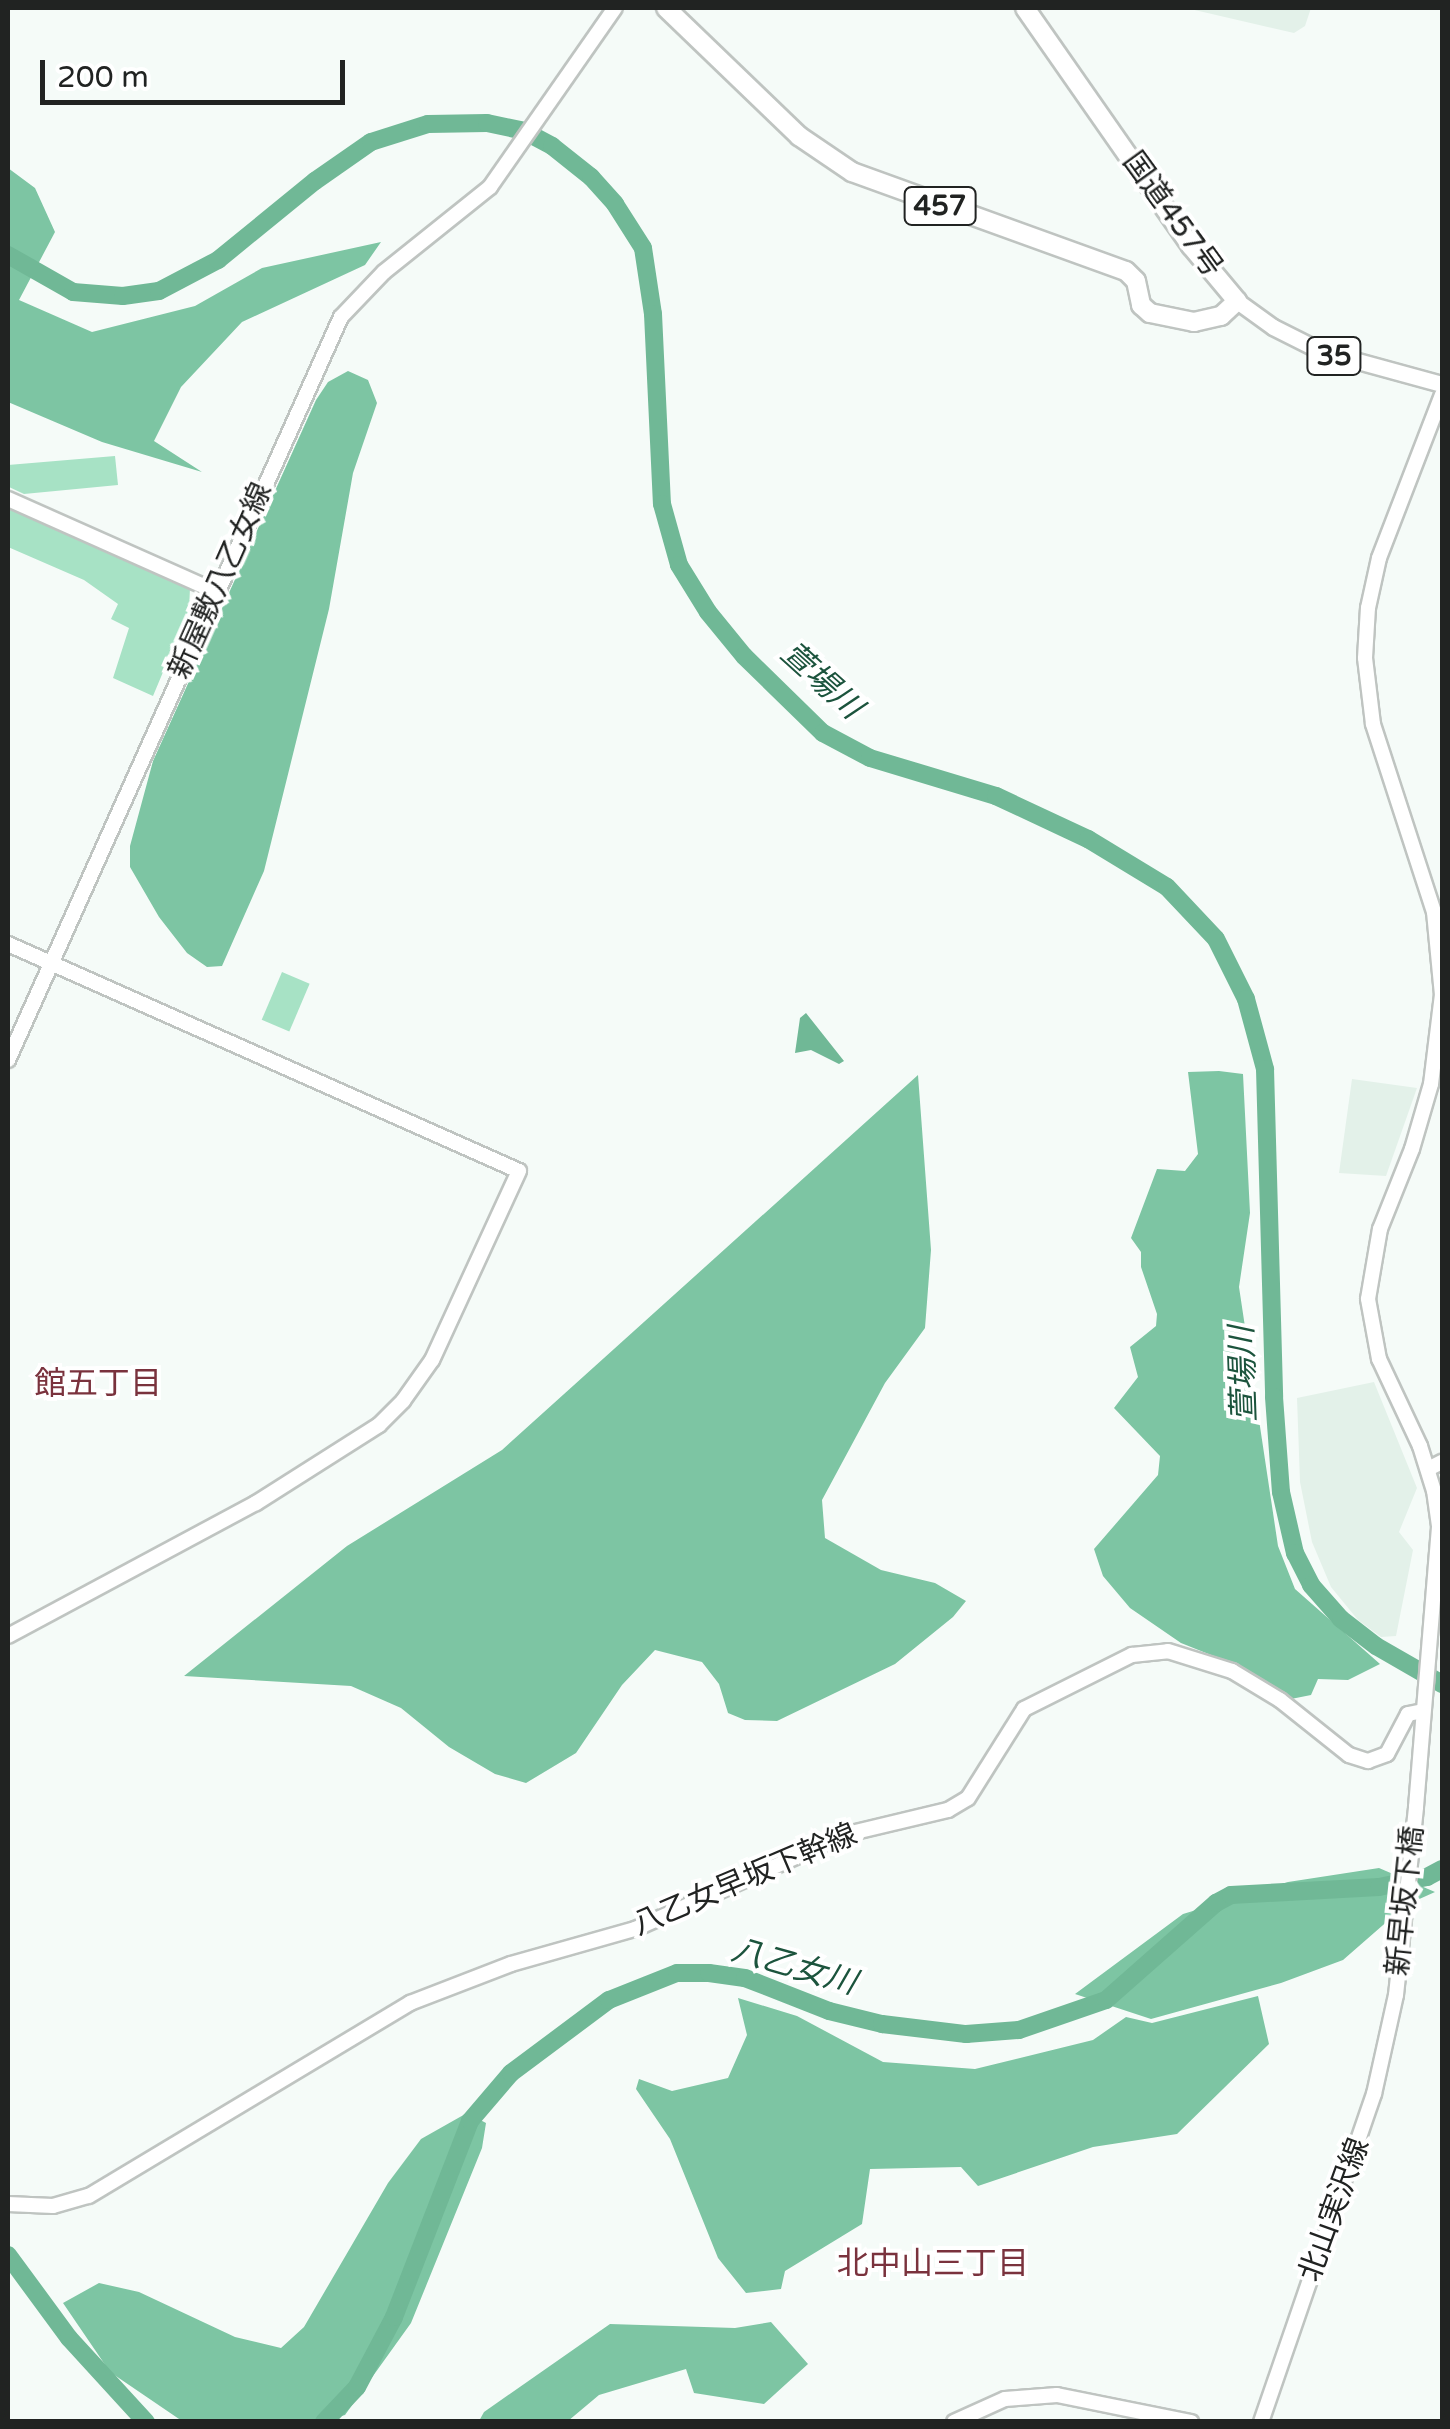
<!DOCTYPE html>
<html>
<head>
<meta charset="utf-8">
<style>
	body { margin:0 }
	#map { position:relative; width:1450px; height:2429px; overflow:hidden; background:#f5fbf8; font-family:"Varela Round","Noto Sans JP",sans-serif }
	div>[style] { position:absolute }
	.built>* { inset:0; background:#e3f1e9 }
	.green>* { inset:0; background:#a7e2c5; transform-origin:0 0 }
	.forest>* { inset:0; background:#7dc5a3 }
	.water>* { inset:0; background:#70b896 }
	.river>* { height:18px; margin:-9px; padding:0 9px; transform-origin:9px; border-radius:9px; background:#70b896 }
	.roads { filter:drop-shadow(2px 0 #bfc4c1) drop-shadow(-2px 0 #bfc4c1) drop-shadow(0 2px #bfc4c1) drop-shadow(0 -2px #bfc4c1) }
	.secondary>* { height:14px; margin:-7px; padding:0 7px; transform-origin:7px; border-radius:7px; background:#fff }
	.primary>* { height:15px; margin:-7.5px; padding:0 7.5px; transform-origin:7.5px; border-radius:7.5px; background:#fff }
	.highway>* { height:18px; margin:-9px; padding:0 9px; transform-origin:9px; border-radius:9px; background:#fff }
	span { translate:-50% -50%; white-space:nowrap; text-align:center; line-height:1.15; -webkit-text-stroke:8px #fff; paint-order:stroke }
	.shield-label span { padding:2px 8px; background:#fff; border:2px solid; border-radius:8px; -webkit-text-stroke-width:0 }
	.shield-label { font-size:28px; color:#212322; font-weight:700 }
	.street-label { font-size:30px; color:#212322 }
	.water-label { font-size:32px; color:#1c543d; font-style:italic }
	.neighbourhood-label { font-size:32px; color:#7a323d }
	.frame { position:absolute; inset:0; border:10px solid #212322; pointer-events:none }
	.scale { position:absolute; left:40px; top:60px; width:305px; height:45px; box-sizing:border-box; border:5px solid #212322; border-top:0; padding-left:12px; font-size:30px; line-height:35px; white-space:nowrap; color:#212322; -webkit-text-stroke:8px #fff; paint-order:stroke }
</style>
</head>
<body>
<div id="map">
	<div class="built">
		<i style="clip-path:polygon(1186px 8px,1311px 8px,1305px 26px,1294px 33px)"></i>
		<i style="clip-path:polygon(1352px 1079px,1417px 1088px,1386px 1176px,1339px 1173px)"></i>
		<i style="clip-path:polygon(1374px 1382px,1417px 1488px,1399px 1532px,1413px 1550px,1396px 1636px,1381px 1637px,1358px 1620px,1331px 1587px,1312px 1542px,1300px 1482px,1297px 1398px)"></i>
	</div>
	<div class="green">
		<i style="clip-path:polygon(115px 456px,118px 485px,24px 494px,9px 487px,8px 465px)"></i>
		<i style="clip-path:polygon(8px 505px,190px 588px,189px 610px,153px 696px,113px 678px,129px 628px,111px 619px,118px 604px,84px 580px,8px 547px)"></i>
		<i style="left:282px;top:972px;width:30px;height:52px;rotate:23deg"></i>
	</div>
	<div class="forest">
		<i style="clip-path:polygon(8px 168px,35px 188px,55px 232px,19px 300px,92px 332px,195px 306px,262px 268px,381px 242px,365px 265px,242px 322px,181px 387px,154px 441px,202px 472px,102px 442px,8px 402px)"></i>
		<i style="clip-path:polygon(348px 371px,368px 380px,377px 403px,353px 473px,329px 609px,264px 871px,222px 966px,207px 967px,187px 953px,159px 917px,130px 867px,130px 846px,153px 761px,316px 400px,328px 382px)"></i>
		<i style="clip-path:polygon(1219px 1071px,1243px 1074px,1250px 1213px,1239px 1287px,1278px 1546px,1295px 1589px,1380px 1664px,1348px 1680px,1318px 1679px,1311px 1695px,1291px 1699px,1246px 1669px,1181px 1643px,1130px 1608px,1103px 1576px,1094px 1549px,1158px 1475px,1160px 1456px,1114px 1408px,1138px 1377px,1130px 1347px,1156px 1326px,1157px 1314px,1141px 1267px,1141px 1252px,1131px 1238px,1157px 1169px,1185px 1171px,1198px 1154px,1188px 1072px)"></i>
		<i style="clip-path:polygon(918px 1075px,931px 1250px,925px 1328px,885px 1383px,822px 1500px,825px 1538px,881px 1570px,935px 1583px,966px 1601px,953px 1617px,895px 1664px,777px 1721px,745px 1720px,728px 1713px,719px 1684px,702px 1662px,655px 1650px,622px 1685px,576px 1753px,526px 1783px,495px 1774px,449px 1747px,401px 1708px,351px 1686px,184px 1676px,347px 1546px,502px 1450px)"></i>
		<i style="clip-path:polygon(1379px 1868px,1435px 1892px,1406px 1905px,1343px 1960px,1281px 1983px,1151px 2019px,1075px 1994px,1183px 1914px,1288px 1882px)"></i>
		<i style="clip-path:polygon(1258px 1996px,1269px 2044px,1177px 2134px,1093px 2147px,978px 2186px,961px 2167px,870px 2169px,862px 2224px,785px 2271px,781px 2289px,746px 2293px,718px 2258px,670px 2139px,636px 2089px,639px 2079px,672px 2091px,728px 2078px,747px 2035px,738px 1998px,797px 2016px,883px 2062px,975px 2069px,1093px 2040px,1126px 2017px,1152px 2023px)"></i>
		<i style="clip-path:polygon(467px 2113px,486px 2123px,482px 2148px,411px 2323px,345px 2415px,322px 2422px,182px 2421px,110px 2372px,63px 2303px,99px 2283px,139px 2292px,235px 2337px,281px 2348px,304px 2327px,388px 2183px,421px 2139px)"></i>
		<i style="clip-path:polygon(771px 2322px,808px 2364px,764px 2404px,694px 2393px,686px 2369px,599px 2395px,568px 2421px,479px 2421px,484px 2412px,610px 2324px,735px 2328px)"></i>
	</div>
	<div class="water">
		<i style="clip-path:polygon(806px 1013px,844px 1061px,839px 1064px,811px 1050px,795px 1053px,800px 1018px)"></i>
	</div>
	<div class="river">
		<i style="left:8px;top:255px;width:75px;rotate:29.6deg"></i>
		<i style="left:73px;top:292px;width:50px;rotate:4.6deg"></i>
		<i style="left:123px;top:296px;width:36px;rotate:-8deg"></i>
		<i style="left:159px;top:291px;width:67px;rotate:-27.7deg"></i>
		<i style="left:218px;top:260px;width:125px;rotate:-39.2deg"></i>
		<i style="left:315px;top:181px;width:68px;rotate:-34.9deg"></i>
		<i style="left:371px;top:142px;width:60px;rotate:-17.5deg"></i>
		<i style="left:428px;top:124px;width:59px;rotate:-1deg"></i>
		<i style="left:487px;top:123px;width:38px;rotate:12deg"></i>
		<i style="left:524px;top:131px;width:32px;rotate:28deg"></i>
		<i style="left:552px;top:146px;width:50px;rotate:38.5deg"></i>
		<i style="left:591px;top:177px;width:36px;rotate:48deg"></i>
		<i style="left:615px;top:204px;width:52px;rotate:57.5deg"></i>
		<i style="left:643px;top:248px;width:67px;rotate:81.4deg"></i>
		<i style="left:653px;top:314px;width:190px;rotate:87.3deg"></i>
		<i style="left:662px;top:504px;width:63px;rotate:74.4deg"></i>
		<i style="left:679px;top:565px;width:55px;rotate:58.3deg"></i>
		<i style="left:708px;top:612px;width:57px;rotate:50.7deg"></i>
		<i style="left:744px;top:656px;width:110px;rotate:44.3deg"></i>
		<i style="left:823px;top:733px;width:53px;rotate:28deg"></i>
		<i style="left:870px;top:758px;width:132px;rotate:16.8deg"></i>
		<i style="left:996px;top:796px;width:102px;rotate:25.1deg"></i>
		<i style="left:1088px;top:839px;width:92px;rotate:31.3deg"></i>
		<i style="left:1167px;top:887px;width:71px;rotate:46.7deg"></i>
		<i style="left:1216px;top:939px;width:67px;rotate:63.4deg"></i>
		<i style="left:1246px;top:999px;width:73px;rotate:74.8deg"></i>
		<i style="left:1265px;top:1069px;width:328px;rotate:88.4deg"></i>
		<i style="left:1274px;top:1397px;width:95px;rotate:85.8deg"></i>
		<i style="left:1281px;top:1492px;width:63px;rotate:77.1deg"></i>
		<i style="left:1295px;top:1553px;width:36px;rotate:63deg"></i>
		<i style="left:1311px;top:1585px;width:45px;rotate:48.6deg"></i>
		<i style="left:1341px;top:1619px;width:44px;rotate:37.6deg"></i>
		<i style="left:1376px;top:1646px;width:76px;rotate:29.9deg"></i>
		<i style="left:8px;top:2255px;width:103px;rotate:53.7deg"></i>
		<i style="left:69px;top:2338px;width:114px;rotate:47.5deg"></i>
		<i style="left:324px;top:2422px;width:48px;rotate:-46.7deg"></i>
		<i style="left:357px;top:2387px;width:79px;rotate:-62.1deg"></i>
		<i style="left:394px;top:2317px;width:210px;rotate:-68.8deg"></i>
		<i style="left:470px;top:2121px;width:63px;rotate:-49.5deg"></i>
		<i style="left:511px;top:2073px;width:122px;rotate:-36.7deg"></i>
		<i style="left:609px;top:2000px;width:73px;rotate:-21.7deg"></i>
		<i style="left:677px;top:1973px;width:32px"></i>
		<i style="left:709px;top:1973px;width:36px;rotate:8deg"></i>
		<i style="left:745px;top:1978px;width:90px;rotate:21.4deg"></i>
		<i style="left:829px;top:2011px;width:55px;rotate:13.8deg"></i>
		<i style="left:882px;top:2024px;width:85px;rotate:6.8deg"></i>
		<i style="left:966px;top:2034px;width:53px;rotate:-4.3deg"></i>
		<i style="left:1019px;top:2030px;width:92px;rotate:-19deg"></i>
		<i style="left:1106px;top:2000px;width:147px;rotate:-41.4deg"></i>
		<i style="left:1216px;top:1903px;width:17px;rotate:-28deg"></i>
		<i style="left:1231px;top:1895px;width:148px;rotate:-3.1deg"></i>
		<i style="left:1379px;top:1887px;width:49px;rotate:-11.8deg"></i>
		<i style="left:1427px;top:1877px;width:17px;rotate:-28deg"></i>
	</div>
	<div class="roads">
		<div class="secondary">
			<i style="left:8px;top:499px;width:229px;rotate:24deg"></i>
			<i style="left:8px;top:944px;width:559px;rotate:23.95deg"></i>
			<i style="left:519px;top:1171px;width:208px;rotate:114.7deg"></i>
			<i style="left:432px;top:1360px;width:50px;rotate:125.3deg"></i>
			<i style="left:403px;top:1401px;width:34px;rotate:135deg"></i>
			<i style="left:379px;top:1425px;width:146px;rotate:147.6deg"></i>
			<i style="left:256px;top:1503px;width:281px;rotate:151.8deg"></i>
			<i style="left:8px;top:1060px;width:814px;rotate:-65.86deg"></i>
			<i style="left:341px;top:317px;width:62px;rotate:-46.3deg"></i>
			<i style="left:384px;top:272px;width:136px;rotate:-38.7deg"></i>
			<i style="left:490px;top:187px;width:218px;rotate:-55.1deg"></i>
			<i style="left:1428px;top:1469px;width:16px;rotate:-27deg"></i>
			<i style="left:8px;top:2204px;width:45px;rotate:2.5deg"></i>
			<i style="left:53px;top:2206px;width:37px;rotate:-16deg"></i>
			<i style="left:89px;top:2196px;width:375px;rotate:-31deg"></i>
			<i style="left:410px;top:2003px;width:108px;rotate:-21.1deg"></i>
			<i style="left:511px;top:1964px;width:129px;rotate:-15.8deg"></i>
			<i style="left:635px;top:1929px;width:232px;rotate:-24.1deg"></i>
			<i style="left:847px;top:1834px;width:104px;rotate:-13.4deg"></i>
			<i style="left:948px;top:1810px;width:23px;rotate:-31deg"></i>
			<i style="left:968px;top:1798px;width:105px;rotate:-57.8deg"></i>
			<i style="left:1024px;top:1709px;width:121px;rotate:-26.6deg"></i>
			<i style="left:1132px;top:1655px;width:36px;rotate:-6deg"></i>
			<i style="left:1168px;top:1651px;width:67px;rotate:17.4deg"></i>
			<i style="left:1232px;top:1671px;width:56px;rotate:31.1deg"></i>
			<i style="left:1280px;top:1700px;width:88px;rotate:38.6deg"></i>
			<i style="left:1349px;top:1755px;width:20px;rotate:18deg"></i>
			<i style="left:1368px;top:1761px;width:20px;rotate:-20deg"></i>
			<i style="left:1387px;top:1754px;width:45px;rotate:-62.3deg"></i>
			<i style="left:1408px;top:1714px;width:15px;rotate:-11deg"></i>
			<i style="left:954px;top:2422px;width:56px;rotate:-24.3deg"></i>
			<i style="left:1005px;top:2399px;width:52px;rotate:-4.4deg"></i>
			<i style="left:1057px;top:2395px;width:137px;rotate:11.4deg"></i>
			<i style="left:1261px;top:2422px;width:347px;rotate:-71deg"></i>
			<i style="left:1374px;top:2094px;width:101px;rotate:-77.5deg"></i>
			<i style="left:1396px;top:1995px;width:189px;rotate:-83.9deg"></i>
			<i style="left:1416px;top:1807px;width:282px;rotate:-85.3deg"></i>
			<i style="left:1439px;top:1526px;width:35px;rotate:-98deg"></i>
			<i style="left:1434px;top:1491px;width:47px;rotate:-107.3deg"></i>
			<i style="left:1420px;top:1446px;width:96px;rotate:-115.2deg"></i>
			<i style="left:1379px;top:1359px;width:61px;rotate:-100.4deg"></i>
			<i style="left:1368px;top:1299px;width:71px;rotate:-80.3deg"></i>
			<i style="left:1380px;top:1229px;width:86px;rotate:-68.2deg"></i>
			<i style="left:1412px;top:1149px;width:68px;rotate:-73.7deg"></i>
			<i style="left:1431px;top:1084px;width:90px;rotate:-83deg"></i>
			<i style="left:1442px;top:995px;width:83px;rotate:-95.5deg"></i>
			<i style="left:1434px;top:912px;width:198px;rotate:-108deg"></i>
			<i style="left:1373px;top:724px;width:66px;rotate:-96.9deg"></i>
			<i style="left:1365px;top:658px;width:50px;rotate:-86.6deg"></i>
			<i style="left:1368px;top:608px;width:51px;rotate:-77.6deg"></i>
			<i style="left:1379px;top:558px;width:175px;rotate:-68.9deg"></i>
		</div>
		<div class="primary">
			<i style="left:1237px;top:301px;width:44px;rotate:35.8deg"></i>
			<i style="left:1273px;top:327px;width:54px;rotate:26.6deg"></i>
			<i style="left:1321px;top:351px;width:125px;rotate:15.3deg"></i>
		</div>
		<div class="highway">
			<i style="left:666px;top:8px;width:185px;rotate:43.9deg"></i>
			<i style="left:799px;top:136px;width:64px;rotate:34.2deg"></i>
			<i style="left:852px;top:172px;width:291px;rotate:19.9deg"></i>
			<i style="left:1126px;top:271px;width:14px;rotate:45deg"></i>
			<i style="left:1136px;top:281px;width:25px;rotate:78deg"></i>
			<i style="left:1141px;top:305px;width:12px;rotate:42deg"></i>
			<i style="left:1150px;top:313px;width:45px;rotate:11.6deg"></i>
			<i style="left:1194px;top:322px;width:28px;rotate:-13deg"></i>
			<i style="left:1221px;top:316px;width:22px;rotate:-43deg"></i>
			<i style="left:1237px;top:301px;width:72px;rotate:-129.9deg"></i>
			<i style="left:1191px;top:246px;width:290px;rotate:-124.9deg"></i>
		</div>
	</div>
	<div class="shield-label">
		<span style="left:940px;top:206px">457</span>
		<span style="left:1334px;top:356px">35</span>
	</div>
	<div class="street-label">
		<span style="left:1172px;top:215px;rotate:54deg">国道457号</span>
		<span style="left:221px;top:581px;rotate:-66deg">新屋敷八乙女線</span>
		<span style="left:745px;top:1880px;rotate:-23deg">八乙女早坂下幹線</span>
		<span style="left:1406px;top:1901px;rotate:-84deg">新早坂下橋</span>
		<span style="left:1335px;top:2210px;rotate:-70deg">北山実沢線</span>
	</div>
	<div class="water-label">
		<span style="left:821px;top:681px;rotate:42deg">萱場川</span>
		<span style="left:1244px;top:1374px;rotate:-92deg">萱場川</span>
		<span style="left:794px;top:1967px;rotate:16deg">八乙女川</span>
	</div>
	<div class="neighbourhood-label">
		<span style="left:98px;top:1384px">館五丁目</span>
		<span style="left:933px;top:2264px">北中山三丁目</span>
	</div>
	<div class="frame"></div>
	<div class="scale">200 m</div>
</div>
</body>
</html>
